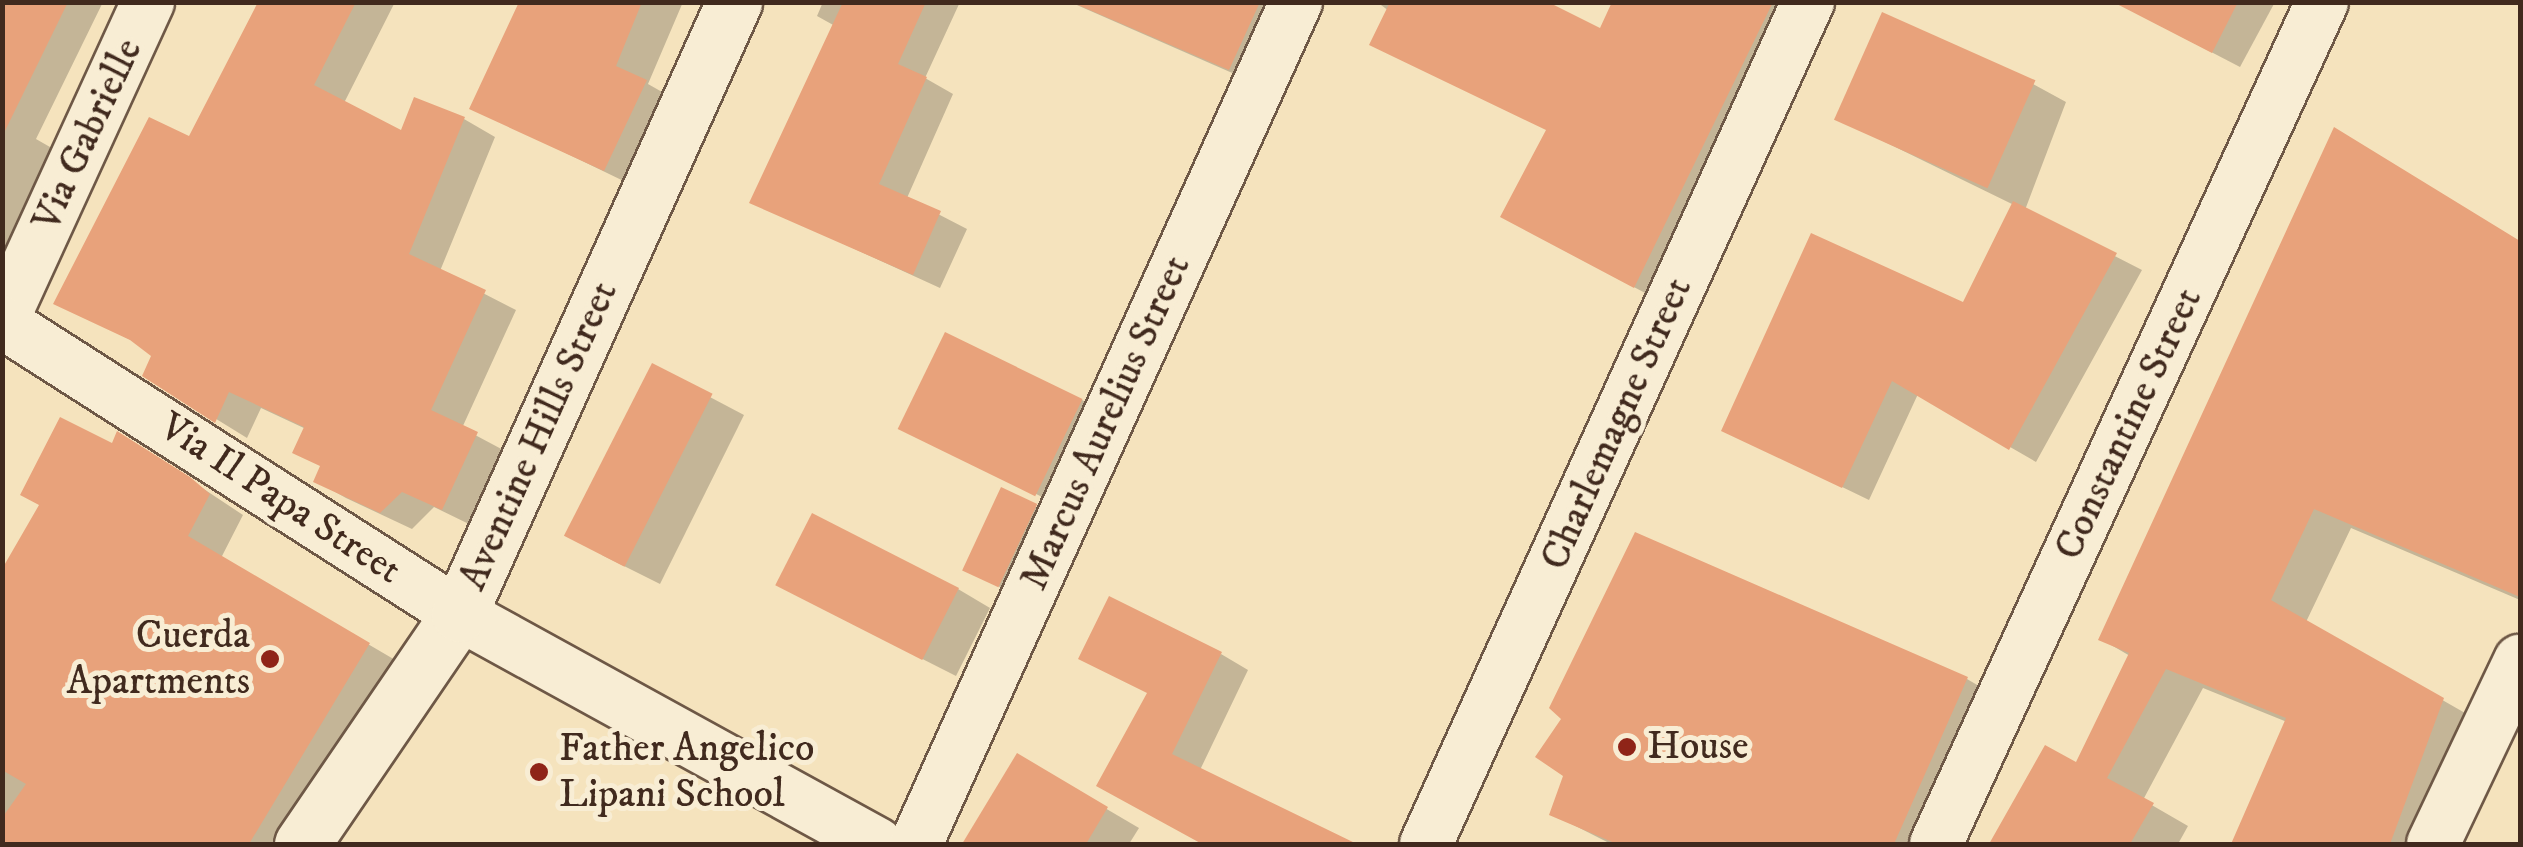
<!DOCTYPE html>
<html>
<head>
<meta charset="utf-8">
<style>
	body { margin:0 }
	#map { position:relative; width:2523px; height:847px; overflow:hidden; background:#f5e3bd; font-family:"IM FELL DW Pica",serif }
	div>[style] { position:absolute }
	.shadow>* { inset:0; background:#0003 }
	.building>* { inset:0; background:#e8a27b; transform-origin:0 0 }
	.roads { filter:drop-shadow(2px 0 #6e5846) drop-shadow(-2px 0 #6e5846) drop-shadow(0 2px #6e5846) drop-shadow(0 -2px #6e5846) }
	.street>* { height:52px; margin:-26px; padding:0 26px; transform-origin:26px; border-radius:26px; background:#f8edd4 }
	.secondary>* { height:55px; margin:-27.5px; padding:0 27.5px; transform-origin:27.5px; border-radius:27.5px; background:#f8edd4 }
	.dots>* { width:28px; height:28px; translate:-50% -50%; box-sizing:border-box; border:5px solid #f8edd4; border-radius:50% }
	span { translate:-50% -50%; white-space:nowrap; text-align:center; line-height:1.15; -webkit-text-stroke:10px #f8edd4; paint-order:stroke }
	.street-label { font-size:40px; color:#412a1e }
	.poi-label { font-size:40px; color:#412a1e }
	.right { translate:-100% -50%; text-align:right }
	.left { translate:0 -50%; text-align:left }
	.frame { position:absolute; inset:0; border:5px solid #412a1e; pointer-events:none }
</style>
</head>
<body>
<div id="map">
	<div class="shadow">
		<i style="clip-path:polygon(2px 2px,103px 2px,36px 139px,57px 151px,2px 267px)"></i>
		<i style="clip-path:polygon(260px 2px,395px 2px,344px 103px,402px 134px,464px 119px,495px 137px,440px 271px,516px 310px,462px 428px,507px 452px,473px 526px,434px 507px,412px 529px,346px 498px,316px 481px,322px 467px,306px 429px,261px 408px,247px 438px,145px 375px,154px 355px,145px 347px,56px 303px,190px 139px)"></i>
		<i style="clip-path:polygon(521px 2px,683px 2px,648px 84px,678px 101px,638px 188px,473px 108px)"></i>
		<i style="clip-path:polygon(823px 2px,960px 2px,925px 78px,953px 94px,907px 198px,967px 229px,940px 288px,752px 202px,835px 26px,817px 16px)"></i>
		<i style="clip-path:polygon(1070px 2px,1300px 2px,1262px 86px)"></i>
		<i style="clip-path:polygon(1377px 2px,1543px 2px,1602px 31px,1615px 2px,1813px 2px,1664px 303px,1532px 233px,1549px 131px)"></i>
		<i style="clip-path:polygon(2115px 2px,2275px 2px,2240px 67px)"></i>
		<i style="clip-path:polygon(2033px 84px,2066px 102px,2025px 210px,2142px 270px,2036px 462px,1918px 394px,1869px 500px,1724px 430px,1964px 305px,2014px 205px,1840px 120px)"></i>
		<i style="clip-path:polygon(2520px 240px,2520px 600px,2351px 528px,2306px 622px,2479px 721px,2433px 844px,2254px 844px,2238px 835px,2287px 722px,2203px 688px,2143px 800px,2188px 826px,2178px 844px,2012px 844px,1997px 836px,2077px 765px,2130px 656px,2101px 639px)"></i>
		<i style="clip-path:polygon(653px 367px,744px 415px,660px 584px,602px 555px)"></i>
		<i style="clip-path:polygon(1082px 400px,1114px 419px,1071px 511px,902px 429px)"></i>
		<i style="clip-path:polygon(113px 446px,151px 454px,243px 515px,221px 558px,402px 664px,297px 844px,2px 844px,2px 574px)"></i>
		<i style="clip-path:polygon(1035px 506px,1059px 520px,1024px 598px,989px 582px)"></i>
		<i style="clip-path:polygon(958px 589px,990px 608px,956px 676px,810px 602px)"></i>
		<i style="clip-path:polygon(1221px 654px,1248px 670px,1200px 770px,1354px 844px,1205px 844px,1100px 785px)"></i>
		<i style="clip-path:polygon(1967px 679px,2001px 699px,1937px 844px,1611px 844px,1552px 814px)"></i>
		<i style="clip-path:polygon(1018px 757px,1139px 828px,1129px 844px,965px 844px)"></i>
	</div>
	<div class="building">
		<i style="clip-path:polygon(2px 2px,68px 2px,2px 137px)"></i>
		<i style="clip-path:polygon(258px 2px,356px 2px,314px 85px,401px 130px,414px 97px,465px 117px,409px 254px,486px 290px,431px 410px,478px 432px,442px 510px,402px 492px,380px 513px,313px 482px,320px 466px,292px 453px,304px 427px,229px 392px,215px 423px,142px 376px,151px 356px,130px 340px,53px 304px,149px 117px,189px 136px)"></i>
		<i style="clip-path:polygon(519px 2px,642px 2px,616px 66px,647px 80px,604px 171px,469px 109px)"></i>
		<i style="clip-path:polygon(843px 2px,926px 2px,898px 64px,927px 77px,879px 184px,941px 211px,913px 275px,749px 203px)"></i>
		<i style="clip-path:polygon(1071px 2px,1260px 2px,1229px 70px)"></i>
		<i style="clip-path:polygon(1390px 2px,1548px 2px,1600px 28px,1612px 2px,1773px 2px,1634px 288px,1500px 217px,1546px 130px,1369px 45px)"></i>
		<i style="clip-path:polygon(2113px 2px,2238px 2px,2212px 53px)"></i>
		<i style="left:1882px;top:12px;width:168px;height:118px;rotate:24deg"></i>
		<i style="clip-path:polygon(2334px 127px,2520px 241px,2520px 597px,2314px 509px,2271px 600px,2444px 698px,2390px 844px,2231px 844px,2286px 718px,2166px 669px,2107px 778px,2154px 803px,2130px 844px,1989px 844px,2045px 745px,2076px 762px,2129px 653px,2098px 640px)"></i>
		<i style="clip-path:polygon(2013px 201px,2117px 253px,2009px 450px,1892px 381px,1842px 488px,1721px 431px,1811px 233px,1963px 302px)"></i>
		<i style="left:945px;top:332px;width:153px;height:108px;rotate:26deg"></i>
		<i style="left:652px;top:363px;width:68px;height:194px;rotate:27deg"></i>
		<i style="clip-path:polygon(60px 417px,112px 443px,117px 431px,190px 477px,210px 494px,188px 536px,370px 643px,249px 844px,2px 844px,2px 818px,26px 784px,2px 770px,2px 569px,39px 505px,20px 495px)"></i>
		<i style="left:1001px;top:487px;width:40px;height:92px;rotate:25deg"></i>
		<i style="left:812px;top:513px;width:165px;height:81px;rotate:27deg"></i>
		<i style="clip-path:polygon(1635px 532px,1968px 677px,1894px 844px,1617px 844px,1549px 815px,1563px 776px,1535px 757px,1561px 719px,1549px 708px)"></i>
		<i style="clip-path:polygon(1109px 596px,1222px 652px,1172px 754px,1357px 844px,1202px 844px,1096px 786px,1147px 693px,1078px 659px)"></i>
		<i style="clip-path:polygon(1017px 753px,1108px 807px,1086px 844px,962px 844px)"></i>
	</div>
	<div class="roads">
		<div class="street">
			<i style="left:2px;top:321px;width:351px;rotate:-65.4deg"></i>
			<i style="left:2px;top:322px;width:542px;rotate:32.58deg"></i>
			<i style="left:459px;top:614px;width:477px;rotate:28.8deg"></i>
			<i style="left:916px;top:844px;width:924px;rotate:-65.71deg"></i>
			<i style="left:1426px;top:844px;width:925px;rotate:-65.6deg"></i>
			<i style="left:1936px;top:844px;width:926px;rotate:-65.37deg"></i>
			<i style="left:2433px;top:844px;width:203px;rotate:-64.6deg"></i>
		</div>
		<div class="secondary">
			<i style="left:302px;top:844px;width:278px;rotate:-55.7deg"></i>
			<i style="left:459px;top:614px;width:671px;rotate:-65.8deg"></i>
		</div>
	</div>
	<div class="dots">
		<i style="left:270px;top:659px;background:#8f2418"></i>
		<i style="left:1627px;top:747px;background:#8f2418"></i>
		<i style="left:539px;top:772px;background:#8f2418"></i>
	</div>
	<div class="street-label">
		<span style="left:88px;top:135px;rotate:-65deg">Via Gabrielle</span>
		<span style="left:1106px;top:423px;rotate:-66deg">Marcus Aurelius Street</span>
		<span style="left:1617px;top:424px;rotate:-66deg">Charlemagne Street</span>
		<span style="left:2129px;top:424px;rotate:-65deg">Constantine Street</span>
		<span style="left:539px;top:436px;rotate:-66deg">Aventine Hills Street</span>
		<span style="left:280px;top:499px;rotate:33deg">Via Il Papa Street</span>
	</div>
	<div class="poi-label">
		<span class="right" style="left:250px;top:659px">Cuerda<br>Apartments</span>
		<span class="left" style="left:1647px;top:747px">House</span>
		<span class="left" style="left:559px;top:772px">Father Angelico<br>Lipani School</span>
	</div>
	<div class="frame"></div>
</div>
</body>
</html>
